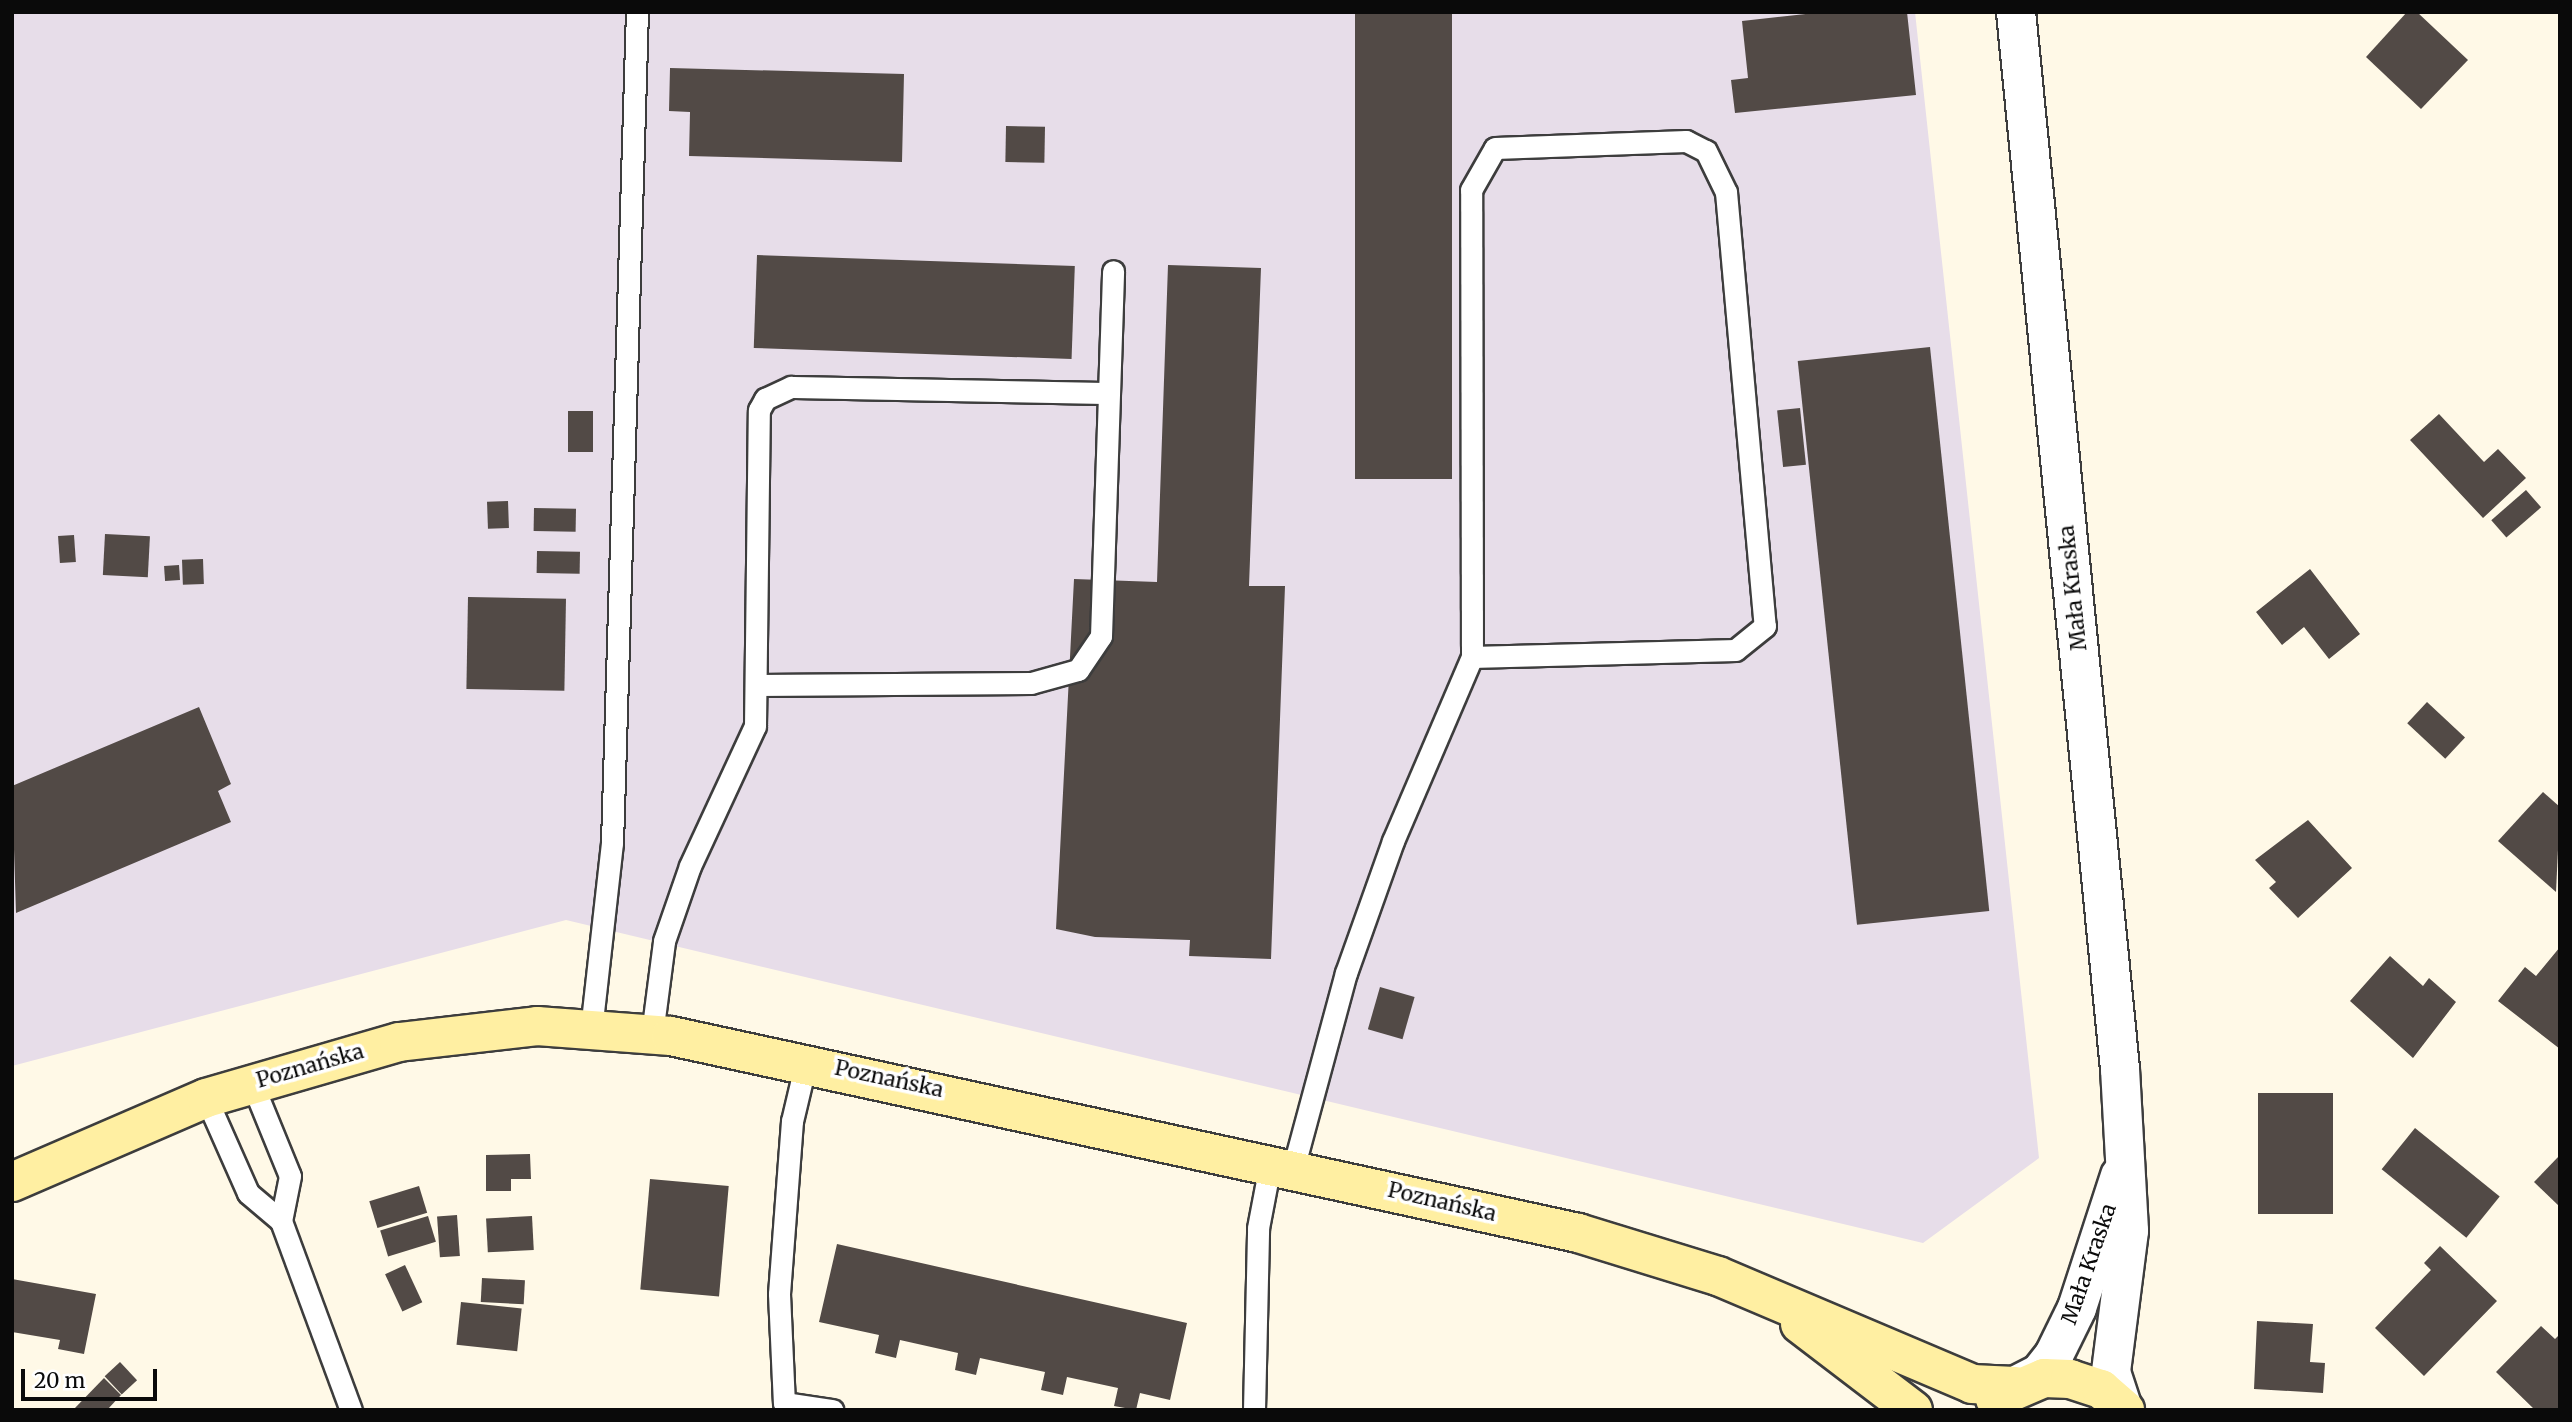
<!DOCTYPE html>
<html>
<head>
<meta charset="utf-8">
<style>
	body { margin:0 }
	#map { position:relative; width:2572px; height:1422px; overflow:hidden; background:#fff9e7; font-family:Merriweather,serif }
	div>[style] { position:absolute }
	.industrial>* { inset:0; background:#e7dde9 }
	.building>* { inset:0; background:#524a46; transform-origin:0 0 }
	.roads { filter:drop-shadow(2px 0 #3d3d3d) drop-shadow(-2px 0 #3d3d3d) drop-shadow(0 2px #3d3d3d) drop-shadow(0 -2px #3d3d3d) }
	.lane>* { height:21px; margin:-10.5px; padding:0 10.5px; transform-origin:10.5px; border-radius:10.5px; background:#fff }
	.street>* { height:38px; margin:-19px; padding:0 19px; transform-origin:19px; border-radius:19px; background:#fff }
	.secondary>* { height:38px; margin:-19px; padding:0 19px; transform-origin:19px; border-radius:19px; background:#ffefa2 }
	span { translate:-50% -50%; white-space:nowrap; text-align:center; line-height:1.15; -webkit-text-stroke:7px #fff; paint-order:stroke }
	.street-label { font-size:21px; color:#0a0a0a }
	.frame { position:absolute; inset:0; border:14px solid #0a0a0a; pointer-events:none }
	.scale { position:absolute; left:21px; top:1369px; width:136px; height:32px; box-sizing:border-box; border:4px solid #0a0a0a; border-top:0; padding-left:9px; font-size:21px; line-height:24px; white-space:nowrap; color:#0a0a0a; -webkit-text-stroke:5px #fff; paint-order:stroke }
</style>
</head>
<body>
<div id="map">
	<div class="industrial">
		<i style="clip-path:polygon(12px 12px,1915px 12px,2039px 1158px,1923px 1243px,566px 920px,12px 1066px)"></i>
	</div>
	<div class="building">
		<i style="left:1355px;top:12px;width:97px;height:467px"></i>
		<i style="clip-path:polygon(1824px 12px,1907px 12px,1916px 95px,1735px 113px,1731px 80px,1748px 78px,1742px 21px)"></i>
		<i style="clip-path:polygon(2407px 12px,2417px 12px,2468px 60px,2421px 109px,2366px 57px)"></i>
		<i style="clip-path:polygon(670px 68px,904px 74px,902px 162px,689px 156px,690px 112px,669px 111px)"></i>
		<i style="left:1006px;top:126px;width:39px;height:36px;rotate:1deg"></i>
		<i style="left:757px;top:255px;width:318px;height:93px;rotate:2deg"></i>
		<i style="clip-path:polygon(1168px 265px,1261px 268px,1249px 586px,1285px 586px,1271px 959px,1189px 956px,1190px 940px,1095px 937px,1056px 929px,1074px 579px,1157px 582px)"></i>
		<i style="left:1930px;top:347px;width:567px;height:133px;rotate:84deg"></i>
		<i style="left:1800px;top:408px;width:57px;height:23px;rotate:84deg"></i>
		<i style="left:568px;top:411px;width:25px;height:41px"></i>
		<i style="clip-path:polygon(2439px 414px,2484px 462px,2498px 449px,2526px 478px,2483px 518px,2410px 440px)"></i>
		<i style="left:2526px;top:490px;width:23px;height:46px;rotate:49deg"></i>
		<i style="left:508px;top:501px;width:27px;height:21px;rotate:88deg"></i>
		<i style="left:534px;top:508px;width:42px;height:23px;rotate:1deg"></i>
		<i style="left:105px;top:534px;width:45px;height:41px;rotate:3deg"></i>
		<i style="left:74px;top:535px;width:27px;height:16px;rotate:86deg"></i>
		<i style="left:537px;top:551px;width:43px;height:22px;rotate:1deg"></i>
		<i style="left:203px;top:559px;width:25px;height:21px;rotate:88deg"></i>
		<i style="left:179px;top:565px;width:15px;height:15px;rotate:86deg"></i>
		<i style="clip-path:polygon(2310px 569px,2360px 634px,2329px 659px,2304px 627px,2282px 645px,2256px 612px)"></i>
		<i style="left:468px;top:597px;width:98px;height:92px;rotate:1deg"></i>
		<i style="left:2427px;top:702px;width:52px;height:29px;rotate:43deg"></i>
		<i style="clip-path:polygon(199px 707px,231px 784px,218px 791px,231px 822px,16px 913px,12px 786px)"></i>
		<i style="clip-path:polygon(2543px 792px,2560px 807px,2556px 892px,2498px 841px)"></i>
		<i style="clip-path:polygon(2308px 820px,2352px 868px,2298px 918px,2269px 888px,2276px 882px,2255px 860px)"></i>
		<i style="clip-path:polygon(2560px 947px,2560px 1049px,2498px 1001px,2525px 967px,2536px 976px)"></i>
		<i style="clip-path:polygon(2390px 956px,2423px 986px,2429px 978px,2456px 1002px,2413px 1058px,2350px 1001px)"></i>
		<i style="left:1380px;top:987px;width:36px;height:44px;rotate:16deg"></i>
		<i style="left:2258px;top:1093px;width:75px;height:121px"></i>
		<i style="left:2415px;top:1128px;width:109px;height:53px;rotate:39deg"></i>
		<i style="clip-path:polygon(530px 1154px,531px 1179px,511px 1179px,511px 1191px,486px 1191px,486px 1155px)"></i>
		<i style="clip-path:polygon(2560px 1155px,2560px 1207px,2534px 1182px)"></i>
		<i style="left:650px;top:1179px;width:79px;height:111px;rotate:5deg"></i>
		<i style="left:419px;top:1186px;width:28px;height:52px;rotate:73deg"></i>
		<i style="left:457px;top:1215px;width:41px;height:20px;rotate:86deg"></i>
		<i style="left:428px;top:1216px;width:27px;height:50px;rotate:73deg"></i>
		<i style="left:532px;top:1216px;width:34px;height:46px;rotate:87deg"></i>
		<i style="clip-path:polygon(837px 1244px,1187px 1323px,1170px 1400px,1140px 1393px,1136px 1410px,1114px 1406px,1118px 1388px,1067px 1377px,1063px 1395px,1041px 1390px,1045px 1372px,980px 1358px,976px 1375px,955px 1370px,958px 1353px,900px 1340px,896px 1358px,875px 1353px,879px 1335px,819px 1322px)"></i>
		<i style="clip-path:polygon(2440px 1246px,2497px 1301px,2424px 1376px,2375px 1328px,2431px 1270px,2424px 1263px)"></i>
		<i style="left:405px;top:1265px;width:41px;height:22px;rotate:65deg"></i>
		<i style="left:482px;top:1278px;width:43px;height:24px;rotate:3deg"></i>
		<i style="clip-path:polygon(12px 1279px,96px 1294px,84px 1354px,58px 1349px,60px 1340px,12px 1332px)"></i>
		<i style="left:461px;top:1302px;width:61px;height:43px;rotate:6deg"></i>
		<i style="clip-path:polygon(2257px 1321px,2313px 1324px,2310px 1362px,2325px 1363px,2323px 1393px,2254px 1389px)"></i>
		<i style="clip-path:polygon(2541px 1326px,2555px 1339px,2560px 1334px,2560px 1410px,2535px 1410px,2496px 1372px)"></i>
		<i style="left:120px;top:1362px;width:25px;height:21px;rotate:47deg"></i>
		<i style="clip-path:polygon(104px 1378px,121px 1395px,107px 1410px,73px 1410px)"></i>
	</div>
	<div class="roads">
		<div class="lane">
			<i style="left:757px;top:685px;width:274px;rotate:-0.4deg"></i>
			<i style="left:1031px;top:683px;width:49px;rotate:-15.5deg"></i>
			<i style="left:1078px;top:670px;width:41px;rotate:-55.9deg"></i>
			<i style="left:1101px;top:636px;width:365px;rotate:-88.1deg"></i>
			<i style="left:591px;top:1030px;width:188px;rotate:-83.6deg"></i>
			<i style="left:612px;top:843px;width:831px;rotate:-88.28deg"></i>
			<i style="left:652px;top:1034px;width:94px;rotate:-82.6deg"></i>
			<i style="left:664px;top:941px;width:79px;rotate:-70.9deg"></i>
			<i style="left:690px;top:866px;width:154px;rotate:-65.1deg"></i>
			<i style="left:755px;top:726px;width:316px;rotate:-89.3deg"></i>
			<i style="left:759px;top:410px;width:13px;rotate:-61deg"></i>
			<i style="left:765px;top:399px;width:29px;rotate:-25deg"></i>
			<i style="left:791px;top:387px;width:316px;rotate:1.1deg"></i>
			<i style="left:806px;top:1062px;width:61px;rotate:103.3deg"></i>
			<i style="left:792px;top:1121px;width:173px;rotate:94.3deg"></i>
			<i style="left:779px;top:1294px;width:109px;rotate:87.4deg"></i>
			<i style="left:784px;top:1403px;width:49px;rotate:8.3deg"></i>
			<i style="left:252px;top:1083px;width:100px;rotate:67.8deg"></i>
			<i style="left:290px;top:1176px;width:46px;rotate:101.3deg"></i>
			<i style="left:206px;top:1098px;width:104px;rotate:66.1deg"></i>
			<i style="left:248px;top:1193px;width:43px;rotate:40.3deg"></i>
			<i style="left:281px;top:1221px;width:202px;rotate:69.7deg"></i>
			<i style="left:1293px;top:1169px;width:203px;rotate:-74.9deg"></i>
			<i style="left:1346px;top:973px;width:140px;rotate:-70.4deg"></i>
			<i style="left:1393px;top:841px;width:200px;rotate:-66.8deg"></i>
			<i style="left:1472px;top:657px;width:467px;rotate:-90.1deg"></i>
			<i style="left:1471px;top:190px;width:48px;rotate:-60.3deg"></i>
			<i style="left:1495px;top:148px;width:191px;rotate:-2.1deg"></i>
			<i style="left:1686px;top:141px;width:22px;rotate:27deg"></i>
			<i style="left:1706px;top:151px;width:46px;rotate:64deg"></i>
			<i style="left:1726px;top:192px;width:436px;rotate:84.9deg"></i>
			<i style="left:1765px;top:626px;width:38px;rotate:141deg"></i>
			<i style="left:1735px;top:650px;width:263px;rotate:178.5deg"></i>
			<i style="left:1254px;top:1410px;width:182px;rotate:-88.7deg"></i>
			<i style="left:1258px;top:1228px;width:64px;rotate:-79.2deg"></i>
		</div>
		<div class="street">
			<i style="left:2016px;top:12px;width:1062px;rotate:84.38deg"></i>
			<i style="left:2120px;top:1069px;width:162px;rotate:86.8deg"></i>
			<i style="left:2129px;top:1231px;width:142px;rotate:97.3deg"></i>
			<i style="left:2111px;top:1372px;width:36px;rotate:72deg"></i>
			<i style="left:2015px;top:1386px;width:28px;rotate:-27deg"></i>
			<i style="left:2040px;top:1373px;width:23px;rotate:-52deg"></i>
			<i style="left:2054px;top:1355px;width:52px;rotate:-63.9deg"></i>
			<i style="left:2077px;top:1308px;width:139px;rotate:-72deg"></i>
		</div>
		<div class="secondary">
			<i style="left:12px;top:1182px;width:211px;rotate:-23.4deg"></i>
			<i style="left:206px;top:1098px;width:201px;rotate:-16.2deg"></i>
			<i style="left:399px;top:1042px;width:139px;rotate:-6.6deg"></i>
			<i style="left:537px;top:1026px;width:134px;rotate:4.3deg"></i>
			<i style="left:671px;top:1036px;width:928px;rotate:12.25deg"></i>
			<i style="left:1578px;top:1233px;width:146px;rotate:17.1deg"></i>
			<i style="left:1718px;top:1276px;width:276px;rotate:23deg"></i>
			<i style="left:1972px;top:1384px;width:43px;rotate:2.7deg"></i>
			<i style="left:1800px;top:1324px;width:142px;rotate:37.3deg"></i>
			<i style="left:1995px;top:1399px;width:53px;rotate:-23.2deg"></i>
			<i style="left:2044px;top:1378px;width:26px;rotate:2deg"></i>
			<i style="left:2070px;top:1379px;width:33px;rotate:18deg"></i>
			<i style="left:2101px;top:1389px;width:32px;rotate:41deg"></i>
		</div>
	</div>
	<div class="street-label">
		<span style="left:2073px;top:588px;rotate:-96deg">Mała Kraska</span>
		<span style="left:310px;top:1066px;rotate:-16deg">Poznańska</span>
		<span style="left:889px;top:1079px;rotate:12deg">Poznańska</span>
		<span style="left:1442px;top:1202px;rotate:13deg">Poznańska</span>
		<span style="left:2089px;top:1264px;rotate:-71deg">Mała Kraska</span>
	</div>
	<div class="frame"></div>
	<div class="scale">20 m</div>
</div>
</body>
</html>
